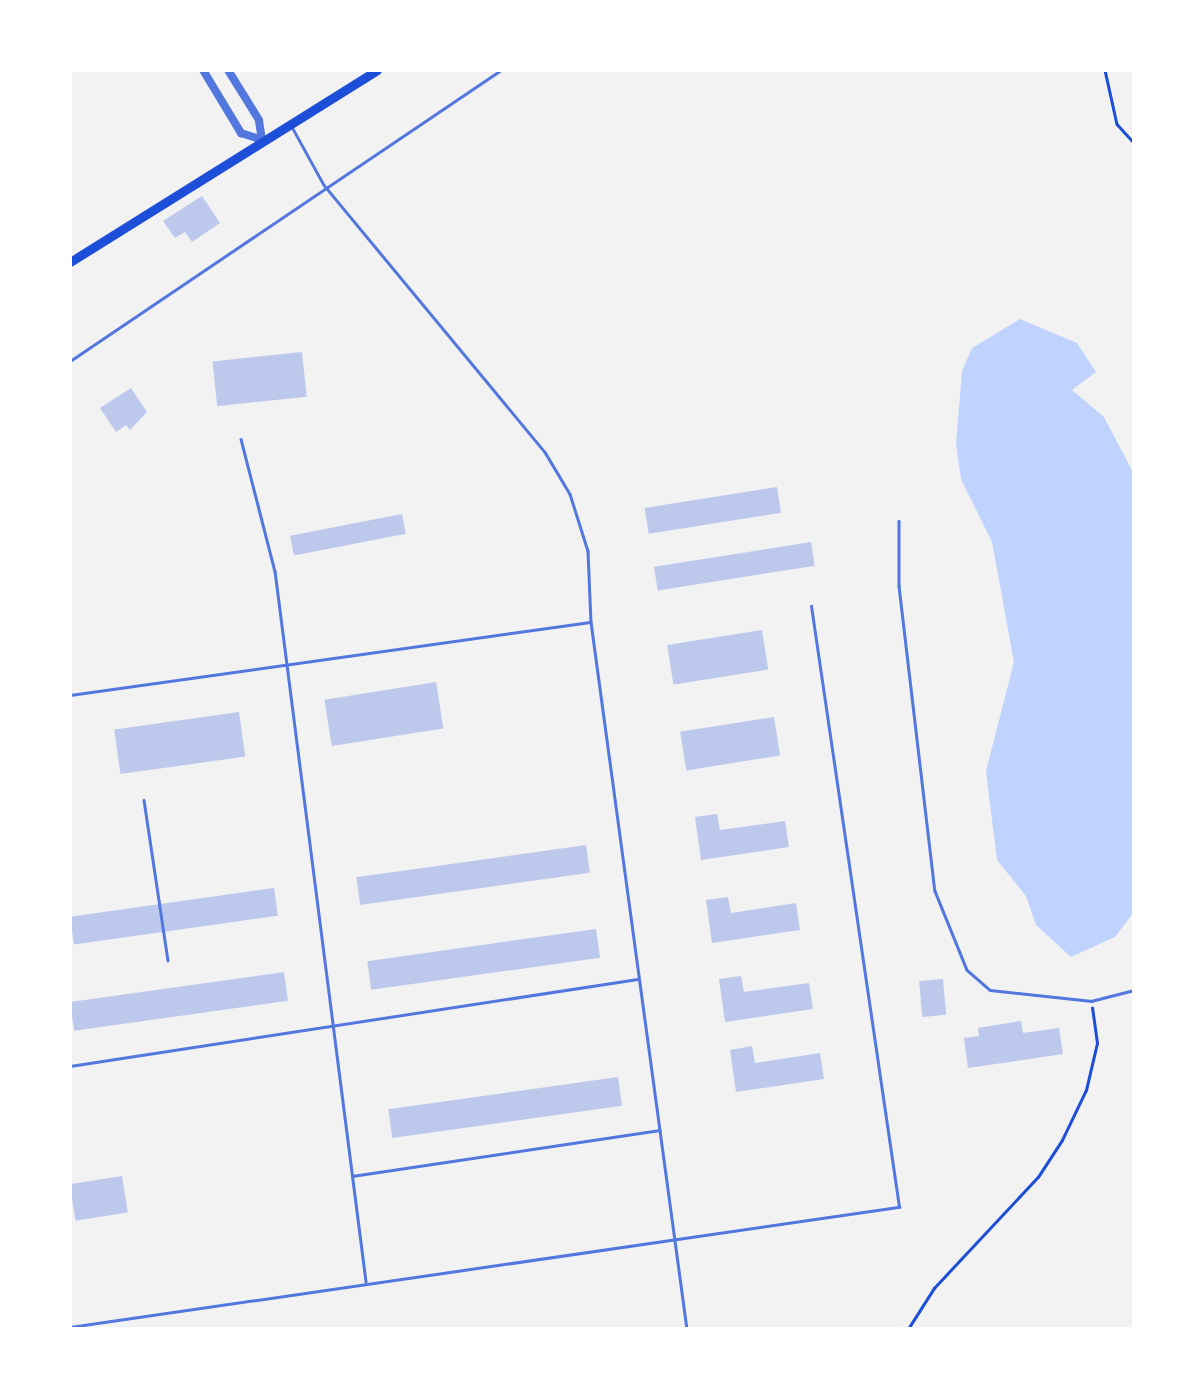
<!DOCTYPE html>
<html>
<head>
<meta charset="utf-8">
<style>
	body { margin:0 }
	#map { position:relative; width:1204px; height:1399px; overflow:hidden; background:#f2f2f2; font-family:"Space Grotesk",sans-serif }
	div>[style] { position:absolute }
	.water>* { inset:0; background:#bfd3fe }
	.building>* { inset:0; background:#bdc9ec; transform-origin:0 0 }
	.path>* { height:2.5px; margin:-1.25px; padding:0 1.25px; transform-origin:1.25px; border-radius:1.25px; background:#1d4ed8 }
	.service>* { height:2.5px; margin:-1.25px; padding:0 1.25px; transform-origin:1.25px; border-radius:1.25px; background:#5277de }
	.tertiary>* { height:8px; margin:-4px; padding:0 4px; transform-origin:4px; border-radius:4px; background:#5277de }
	.secondary>* { height:9px; margin:-4.5px; padding:0 4.5px; transform-origin:4.5px; border-radius:4.5px; background:#1d4ed8 }
	span { translate:-50% -50%; white-space:nowrap; text-align:center; line-height:1.15; -webkit-text-stroke:8px #fff; paint-order:stroke }
	.frame { position:absolute; inset:0; border:72px solid #fff; pointer-events:none }
</style>
</head>
<body>
<div id="map">
	<div class="water">
		<i style="clip-path:polygon(1020px 319px,1077px 343px,1096px 372px,1072px 390px,1104px 417px,1134px 474px,1134px 912px,1115px 937px,1071px 957px,1036px 925px,1026px 896px,997px 860px,986px 771px,1014px 662px,992px 542px,961px 479px,956px 444px,962px 371px,972px 348px)"></i>
	</div>
	<div class="building">
		<i style="clip-path:polygon(202px 196px,220px 223px,192px 242px,185px 232px,175px 238px,163px 221px)"></i>
		<i style="left:302px;top:352px;width:45px;height:90px;rotate:84deg"></i>
		<i style="clip-path:polygon(131px 388px,147px 412px,130px 430px,126px 425px,116px 432px,100px 408px)"></i>
		<i style="left:777px;top:487px;width:26px;height:134px;rotate:81deg"></i>
		<i style="left:402px;top:514px;width:20px;height:114px;rotate:79deg"></i>
		<i style="left:811px;top:542px;width:24px;height:159px;rotate:81deg"></i>
		<i style="left:762px;top:630px;width:40px;height:96px;rotate:81deg"></i>
		<i style="left:436px;top:682px;width:47px;height:113px;rotate:81deg"></i>
		<i style="left:239px;top:712px;width:45px;height:126px;rotate:82deg"></i>
		<i style="left:774px;top:717px;width:39px;height:95px;rotate:81deg"></i>
		<i style="clip-path:polygon(717px 814px,720px 830px,785px 821px,789px 847px,701px 860px,695px 817px)"></i>
		<i style="left:586px;top:845px;width:28px;height:232px;rotate:82deg"></i>
		<i style="left:274px;top:888px;width:28px;height:206px;rotate:82deg"></i>
		<i style="clip-path:polygon(728px 897px,731px 913px,796px 903px,800px 930px,712px 943px,706px 900px)"></i>
		<i style="left:596px;top:929px;width:29px;height:231px;rotate:82deg"></i>
		<i style="left:284px;top:972px;width:29px;height:216px;rotate:82deg"></i>
		<i style="clip-path:polygon(741px 976px,744px 992px,809px 983px,813px 1009px,725px 1022px,719px 979px)"></i>
		<i style="left:943px;top:979px;width:36px;height:24px;rotate:85deg"></i>
		<i style="clip-path:polygon(1021px 1021px,1023px 1033px,1059px 1028px,1063px 1054px,968px 1068px,964px 1038px,979px 1036px,978px 1028px)"></i>
		<i style="clip-path:polygon(752px 1046px,755px 1063px,820px 1053px,824px 1079px,736px 1092px,730px 1050px)"></i>
		<i style="left:618px;top:1077px;width:29px;height:232px;rotate:82deg"></i>
		<i style="left:122px;top:1176px;width:37px;height:53px;rotate:81deg"></i>
	</div>
	<div class="path">
		<i style="left:1105px;top:70px;width:55px;rotate:77.5deg"></i>
		<i style="left:1117px;top:124px;width:25px;rotate:48deg"></i>
		<i style="left:908px;top:1329px;width:49px;rotate:-57.6deg"></i>
		<i style="left:934px;top:1288px;width:152px;rotate:-46.9deg"></i>
		<i style="left:1038px;top:1177px;width:44px;rotate:-57deg"></i>
		<i style="left:1062px;top:1140px;width:55px;rotate:-64.4deg"></i>
		<i style="left:1086px;top:1090px;width:48px;rotate:-76.8deg"></i>
		<i style="left:1097px;top:1043px;width:35px;rotate:-98deg"></i>
	</div>
	<div class="service">
		<i style="left:291px;top:125px;width:68px;rotate:61.2deg"></i>
		<i style="left:324px;top:185px;width:347px;rotate:50.4deg"></i>
		<i style="left:545px;top:452px;width:49px;rotate:59.2deg"></i>
		<i style="left:570px;top:494px;width:60px;rotate:72.5deg"></i>
		<i style="left:588px;top:551px;width:71px;rotate:87.6deg"></i>
		<i style="left:591px;top:622px;width:713px;rotate:82.27deg"></i>
		<i style="left:70px;top:361px;width:520px;rotate:-34.03deg"></i>
		<i style="left:241px;top:439px;width:136px;rotate:75.6deg"></i>
		<i style="left:275px;top:571px;width:716px;rotate:82.7deg"></i>
		<i style="left:899px;top:521px;width:65px;rotate:90deg"></i>
		<i style="left:899px;top:586px;width:307px;rotate:83.3deg"></i>
		<i style="left:935px;top:891px;width:85px;rotate:67.9deg"></i>
		<i style="left:967px;top:970px;width:30px;rotate:41deg"></i>
		<i style="left:990px;top:990px;width:102px;rotate:6.2deg"></i>
		<i style="left:1091px;top:1001px;width:44px;rotate:-14.3deg"></i>
		<i style="left:70px;top:695px;width:525px;rotate:-7.99deg"></i>
		<i style="left:144px;top:800px;width:162px;rotate:81.5deg"></i>
		<i style="left:70px;top:1066px;width:574px;rotate:-8.72deg"></i>
		<i style="left:352px;top:1176px;width:311px;rotate:-8.5deg"></i>
		<i style="left:70px;top:1327px;width:838px;rotate:-8.24deg"></i>
		<i style="left:899px;top:1207px;width:607px;rotate:-98.33deg"></i>
	</div>
	<div class="tertiary">
		<i style="left:203px;top:70px;width:74px;rotate:58.9deg"></i>
		<i style="left:241px;top:133px;width:22px;rotate:18deg"></i>
		<i style="left:262px;top:140px;width:20px;rotate:-99deg"></i>
		<i style="left:259px;top:120px;width:59px;rotate:-121.8deg"></i>
	</div>
	<div class="secondary">
		<i style="left:70px;top:262px;width:362px;rotate:-32deg"></i>
	</div>
	<div class="frame"></div>
</div>
</body>
</html>
